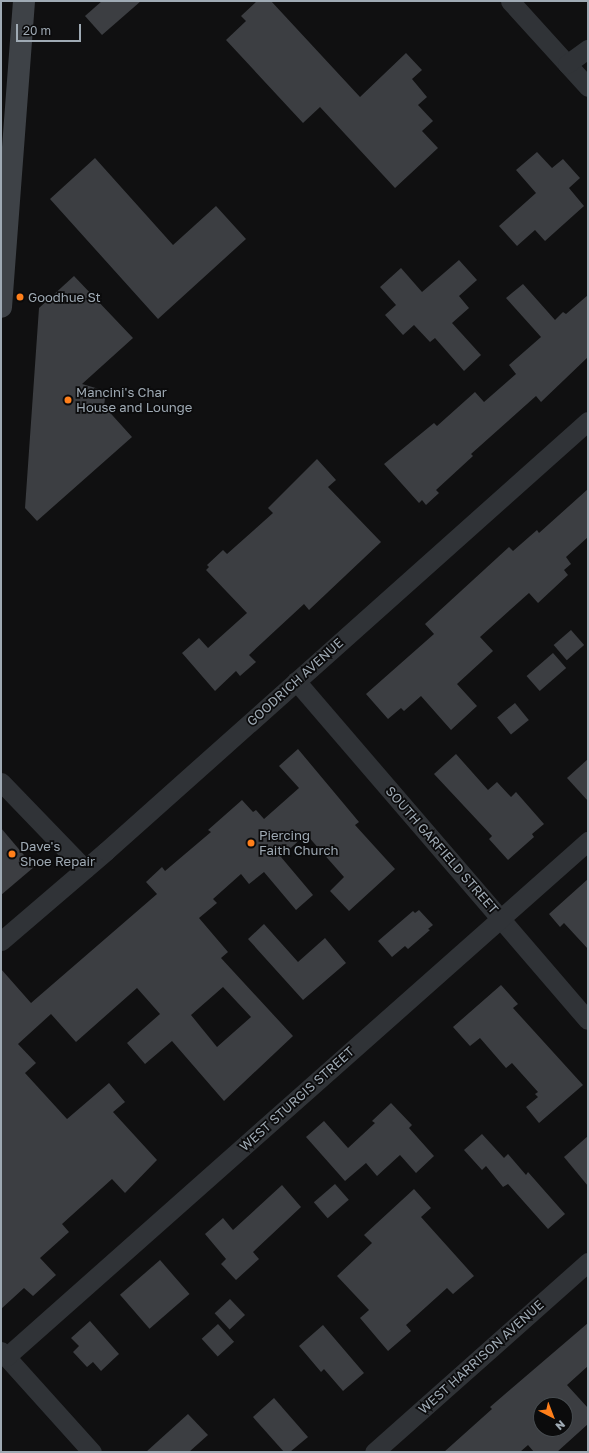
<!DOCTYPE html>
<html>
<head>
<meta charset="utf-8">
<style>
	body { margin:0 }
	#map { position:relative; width:589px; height:1453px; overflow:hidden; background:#101011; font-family:"Golos Text",sans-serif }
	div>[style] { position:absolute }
	.building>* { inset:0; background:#3c3e42; transform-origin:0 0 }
	.street>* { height:19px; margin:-9.5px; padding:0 9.5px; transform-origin:9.5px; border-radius:9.5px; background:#303337 }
	.secondary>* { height:22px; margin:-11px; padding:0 11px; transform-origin:11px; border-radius:11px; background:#3e4247 }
	.dots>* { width:11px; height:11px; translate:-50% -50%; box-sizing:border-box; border:2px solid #0b0b0c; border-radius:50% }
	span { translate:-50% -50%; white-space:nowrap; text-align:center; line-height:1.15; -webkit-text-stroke:3.5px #0b0b0c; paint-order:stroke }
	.poi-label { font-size:13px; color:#9faab4 }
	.left { translate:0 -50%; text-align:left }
	.street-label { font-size:13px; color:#9faab4 }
	.frame { position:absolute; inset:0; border:2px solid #9faab4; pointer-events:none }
	.north { position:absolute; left:533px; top:1397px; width:40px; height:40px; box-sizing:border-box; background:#0b0b0c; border:1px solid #464b4f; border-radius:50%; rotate:138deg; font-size:11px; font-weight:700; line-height:16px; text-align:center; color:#9faab4 }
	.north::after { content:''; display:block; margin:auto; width:14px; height:18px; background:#ff7f1a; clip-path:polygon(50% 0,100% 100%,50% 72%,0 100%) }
	.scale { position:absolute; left:16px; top:24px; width:65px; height:18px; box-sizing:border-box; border:2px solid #9faab4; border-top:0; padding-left:5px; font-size:12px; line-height:14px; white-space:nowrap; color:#9faab4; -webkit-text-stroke:3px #0b0b0c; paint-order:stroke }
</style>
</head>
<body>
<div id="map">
	<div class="building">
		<i style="clip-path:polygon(102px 1px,141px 1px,102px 35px,85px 16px)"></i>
		<i style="clip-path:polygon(257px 1px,271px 1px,360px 97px,406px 53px,422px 70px,412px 79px,427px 97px,418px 105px,433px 121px,422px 131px,438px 148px,395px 188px,320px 107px,303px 123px,226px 40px,246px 21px,241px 16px)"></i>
		<i style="clip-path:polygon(537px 152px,552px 168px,563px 159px,580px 178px,569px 188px,584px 206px,545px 241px,535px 230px,517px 246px,499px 226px,536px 193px,516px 170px)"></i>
		<i style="clip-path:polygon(95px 158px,173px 245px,216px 206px,246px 239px,158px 319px,50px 199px)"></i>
		<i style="clip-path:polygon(459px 260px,477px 280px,459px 296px,469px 308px,452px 323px,481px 355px,464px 371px,435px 338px,430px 342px,414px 325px,403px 335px,385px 315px,396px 305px,380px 287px,401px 268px,422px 292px)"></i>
		<i style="clip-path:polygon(74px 276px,133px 338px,82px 384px,106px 391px,104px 406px,132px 437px,37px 521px,25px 508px,39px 308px)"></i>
		<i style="clip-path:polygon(523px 284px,555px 320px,563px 312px,566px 314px,588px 295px,588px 357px,541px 402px,536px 396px,471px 454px,473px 456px,436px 490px,439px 493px,426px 505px,422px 500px,419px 503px,384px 464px,434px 423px,437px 426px,475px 392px,484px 402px,516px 374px,509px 365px,541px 337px,506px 298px)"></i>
		<i style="clip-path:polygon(317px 459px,336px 480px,328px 487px,381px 542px,309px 610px,304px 604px,249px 655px,256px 662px,240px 676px,236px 671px,215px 691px,182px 653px,199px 638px,208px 648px,247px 613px,206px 570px,209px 567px,207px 565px,223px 550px,227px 554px,273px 513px,268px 508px)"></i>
		<i style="clip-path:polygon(588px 489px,588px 537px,566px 557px,571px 564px,564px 570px,568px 575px,538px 603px,529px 593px,480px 637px,493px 651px,457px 684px,477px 706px,451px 730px,421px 696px,404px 711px,401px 708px,388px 719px,366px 694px,434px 634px,425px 624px,509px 547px,513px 551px,537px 530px,539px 533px)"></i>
		<i style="left:571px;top:630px;width:20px;height:23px;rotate:49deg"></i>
		<i style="left:553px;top:653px;width:20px;height:35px;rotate:49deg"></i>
		<i style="left:515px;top:703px;width:22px;height:23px;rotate:51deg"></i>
		<i style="clip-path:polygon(evenodd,298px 749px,359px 822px,355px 825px,395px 869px,349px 911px,330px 891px,344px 877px,306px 834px,281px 857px,313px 895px,296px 910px,264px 872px,249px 884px,241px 874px,213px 899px,217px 903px,199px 918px,228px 952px,221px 958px,293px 1036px,224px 1101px,172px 1041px,145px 1064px,127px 1043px,160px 1014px,137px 988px,76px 1042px,51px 1014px,18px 1044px,36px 1063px,25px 1073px,67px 1119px,109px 1083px,125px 1102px,113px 1112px,157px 1160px,125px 1193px,112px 1179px,62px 1224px,69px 1232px,40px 1258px,56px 1275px,33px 1296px,24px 1288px,1px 1309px,1px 969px,31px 1003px,157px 894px,146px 882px,162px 867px,165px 871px,211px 832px,208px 830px,242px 800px,253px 812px,256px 810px,264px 819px,299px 788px,279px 766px,298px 749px,223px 987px,251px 1017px,217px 1047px,191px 1015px,223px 987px)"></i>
		<i style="clip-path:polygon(456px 754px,488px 790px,497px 782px,511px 797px,516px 792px,544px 824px,532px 834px,534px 837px,508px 860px,489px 839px,492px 836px,434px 774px)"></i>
		<i style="clip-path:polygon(588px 759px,588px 801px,567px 778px)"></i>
		<i style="clip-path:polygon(1px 828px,34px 867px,1px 895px)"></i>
		<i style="clip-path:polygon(588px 879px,588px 949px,564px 923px,560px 927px,549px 914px)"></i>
		<i style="clip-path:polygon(419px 910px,433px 925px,428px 929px,430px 930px,408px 949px,405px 946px,392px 957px,378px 941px,413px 911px,415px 913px)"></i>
		<i style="clip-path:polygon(264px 924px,298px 962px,325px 938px,346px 963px,303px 1000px,248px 939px)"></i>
		<i style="clip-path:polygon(501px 985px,518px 1004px,513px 1008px,583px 1085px,539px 1123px,526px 1107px,538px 1097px,535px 1094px,538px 1092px,512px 1063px,506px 1068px,480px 1038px,470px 1046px,453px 1027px)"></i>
		<i style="clip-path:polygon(391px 1103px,412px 1125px,409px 1128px,434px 1156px,416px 1173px,400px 1155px,377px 1176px,366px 1163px,345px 1181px,306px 1137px,324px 1121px,348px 1148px,375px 1123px,372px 1121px)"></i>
		<i style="clip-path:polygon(482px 1134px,504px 1158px,508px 1154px,526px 1175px,528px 1172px,565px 1214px,548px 1229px,508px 1184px,503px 1187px,486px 1166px,482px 1170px,464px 1150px)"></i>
		<i style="clip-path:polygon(588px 1136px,588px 1186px,564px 1157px)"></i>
		<i style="left:335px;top:1184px;width:21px;height:28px;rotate:49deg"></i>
		<i style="clip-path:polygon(282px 1185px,301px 1207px,253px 1252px,259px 1259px,236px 1280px,221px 1264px,226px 1259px,205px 1234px,223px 1218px,233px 1230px)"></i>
		<i style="clip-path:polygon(414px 1189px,431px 1208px,421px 1217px,474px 1276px,453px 1294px,447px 1288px,406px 1325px,411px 1331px,388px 1351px,360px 1318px,369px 1310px,337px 1276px,372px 1243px,364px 1235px)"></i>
		<i style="left:160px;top:1260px;width:45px;height:53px;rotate:49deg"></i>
		<i style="left:230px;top:1299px;width:22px;height:21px;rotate:47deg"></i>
		<i style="clip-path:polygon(90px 1321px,119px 1354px,101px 1371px,93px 1362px,87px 1367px,73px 1352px,79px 1346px,71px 1338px)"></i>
		<i style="clip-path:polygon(evenodd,588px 1323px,588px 1366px,567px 1385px,588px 1408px,588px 1424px,557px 1452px,534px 1452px,528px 1445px,520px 1452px,444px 1452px,492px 1409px,490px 1407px,588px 1323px,541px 1405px,565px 1405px,565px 1429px,541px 1429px,541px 1405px)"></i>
		<i style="left:218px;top:1324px;width:24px;height:22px;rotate:48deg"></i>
		<i style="clip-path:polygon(323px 1325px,364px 1373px,343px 1391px,324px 1369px,321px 1372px,299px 1346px)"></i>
		<i style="clip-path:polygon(274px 1398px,308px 1437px,290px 1452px,284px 1452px,253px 1417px)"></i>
		<i style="clip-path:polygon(188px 1414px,208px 1435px,189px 1452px,146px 1452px)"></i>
	</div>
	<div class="street">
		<i style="left:510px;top:1px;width:116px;rotate:47.8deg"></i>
		<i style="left:567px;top:64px;width:26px;rotate:-36deg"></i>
		<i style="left:296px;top:681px;width:447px;rotate:49.3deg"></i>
		<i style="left:1px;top:782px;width:121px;rotate:46deg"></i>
		<i style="left:1px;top:941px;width:138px;rotate:-40.6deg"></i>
		<i style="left:106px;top:851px;width:646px;rotate:-41.74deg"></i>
		<i style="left:1px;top:1351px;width:136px;rotate:48deg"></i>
		<i style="left:6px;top:1357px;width:778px;rotate:-41.56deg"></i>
		<i style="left:374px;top:1452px;width:286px;rotate:-41.6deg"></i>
	</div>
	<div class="secondary">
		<i style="left:1px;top:307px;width:307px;rotate:-85.7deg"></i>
	</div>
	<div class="dots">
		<i style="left:20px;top:297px;background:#ff7f1a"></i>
		<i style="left:68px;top:400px;background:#ff7f1a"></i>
		<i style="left:251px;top:843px;background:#ff7f1a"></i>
		<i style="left:12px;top:854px;background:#ff7f1a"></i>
	</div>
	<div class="poi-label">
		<span class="left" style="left:28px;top:297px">Goodhue St</span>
		<span class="left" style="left:76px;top:400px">Mancini's Char<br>House and Lounge</span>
		<span class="left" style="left:259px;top:843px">Piercing<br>Faith Church</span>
		<span class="left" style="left:20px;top:854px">Dave's<br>Shoe Repair</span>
	</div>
	<div class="street-label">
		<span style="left:295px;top:682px;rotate:-42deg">GOODRICH AVENUE</span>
		<span style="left:442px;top:850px;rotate:49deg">SOUTH GARFIELD STREET</span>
		<span style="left:297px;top:1099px;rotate:-42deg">WEST STURGIS STREET</span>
		<span style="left:481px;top:1357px;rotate:-42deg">WEST HARRISON AVENUE</span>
	</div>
	<div class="frame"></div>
	<div class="north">N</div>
	<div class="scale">20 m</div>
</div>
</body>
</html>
